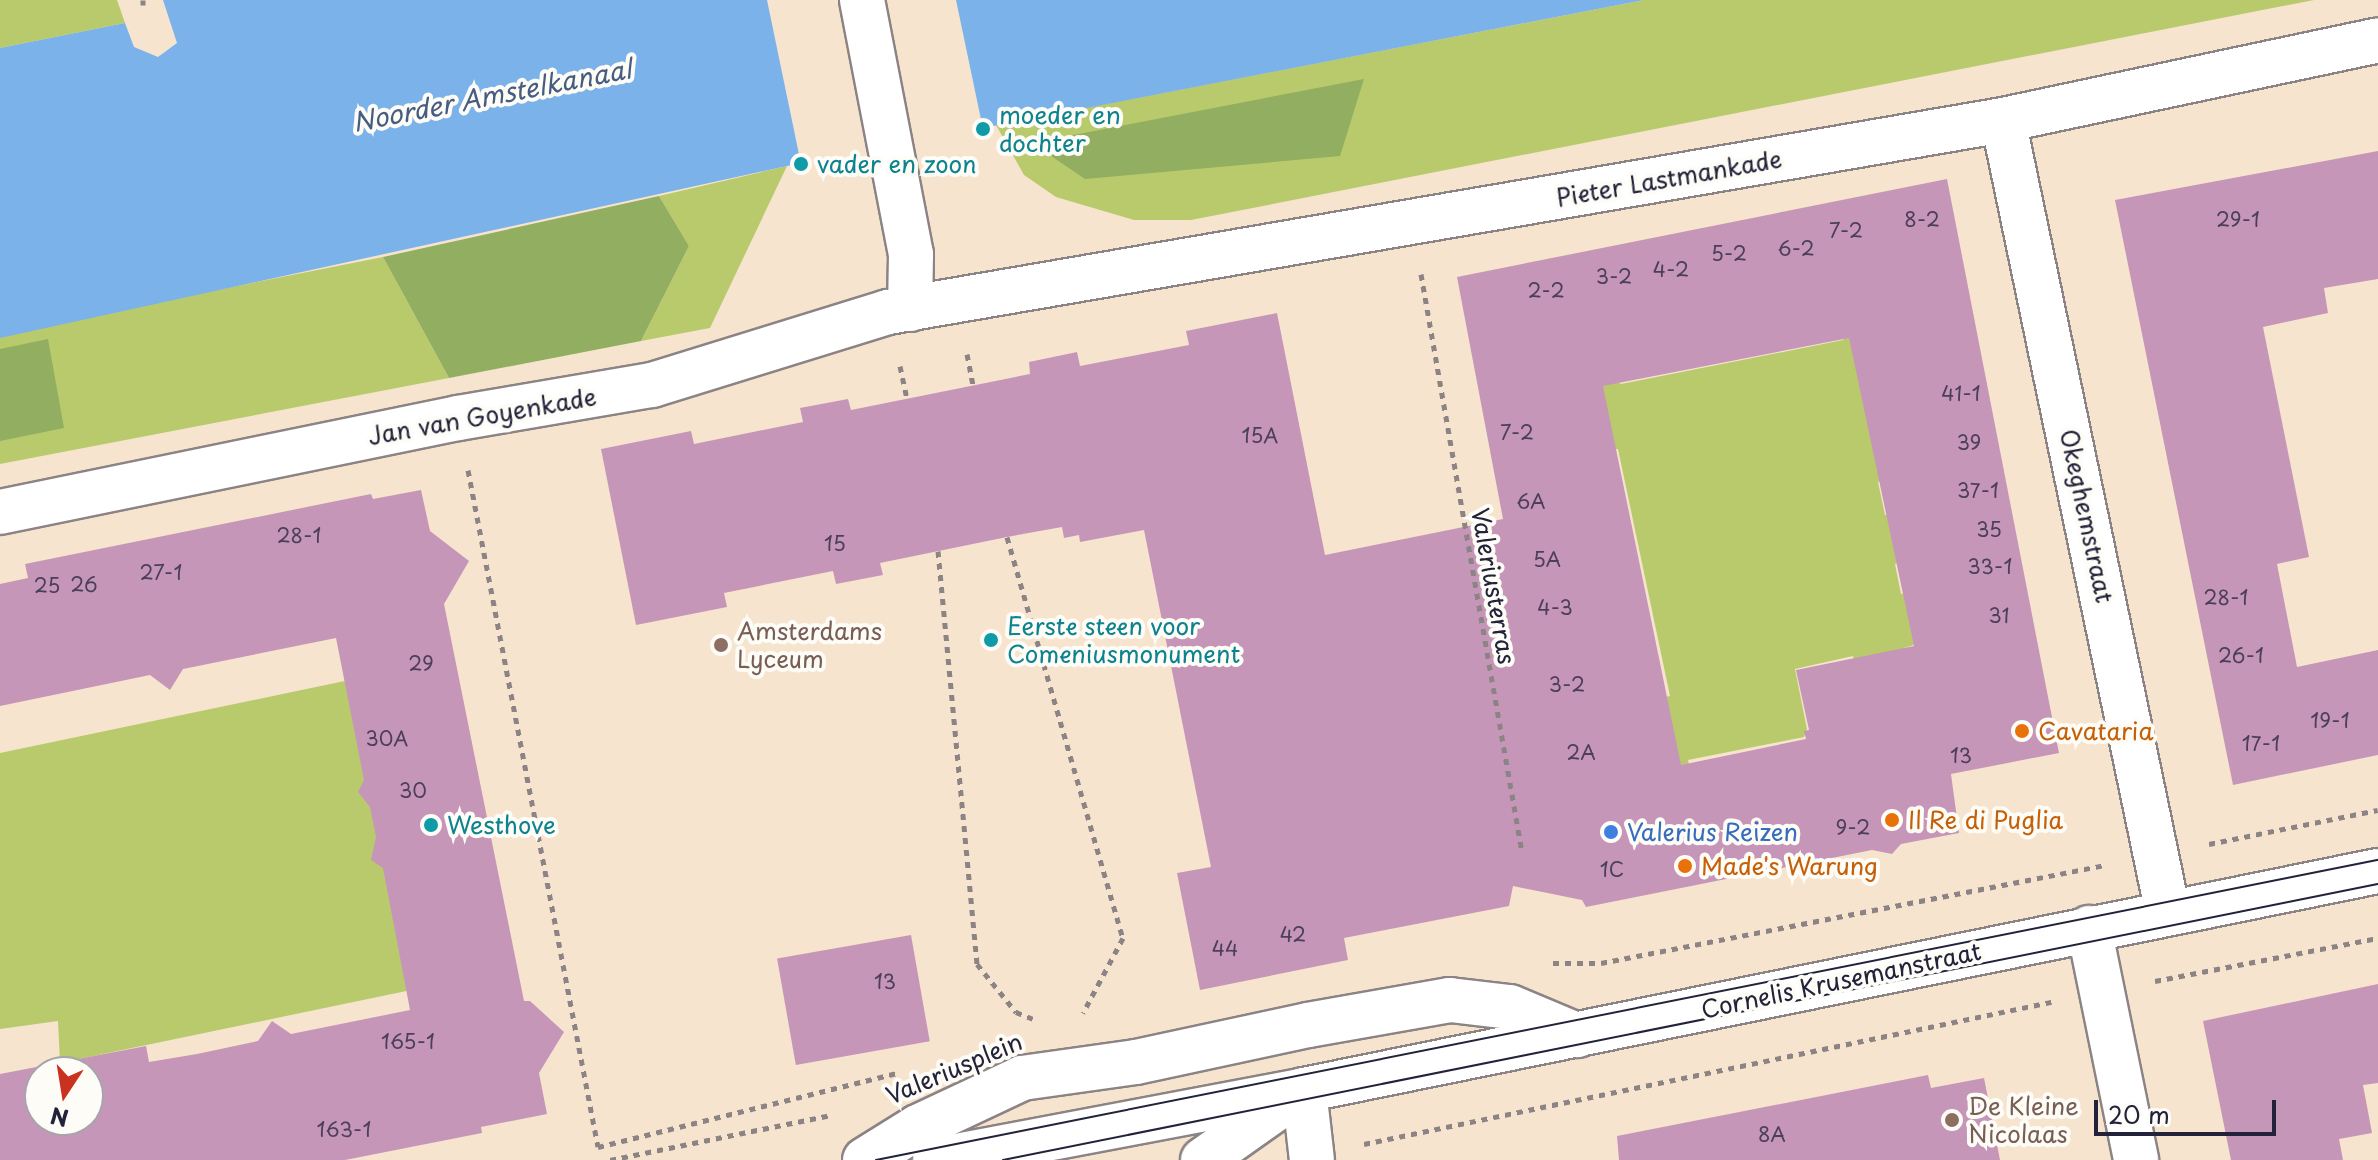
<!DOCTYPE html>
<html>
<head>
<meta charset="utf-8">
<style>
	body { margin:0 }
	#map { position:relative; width:2378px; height:1160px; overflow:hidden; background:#f7e4ce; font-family:"Playpen Sans",sans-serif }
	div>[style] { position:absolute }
	.green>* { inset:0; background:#b9ca6d }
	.forest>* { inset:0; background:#92ae60 }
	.water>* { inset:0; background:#7bb2ea }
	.pier>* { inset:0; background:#f7e4ce }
	.building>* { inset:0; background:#c696b8; transform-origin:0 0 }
	.path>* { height:5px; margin-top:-2.5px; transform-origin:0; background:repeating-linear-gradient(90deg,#8c8384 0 6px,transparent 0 12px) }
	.roads { filter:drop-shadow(2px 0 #8c8384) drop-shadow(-2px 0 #8c8384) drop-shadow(0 2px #8c8384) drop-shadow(0 -2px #8c8384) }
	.minor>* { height:44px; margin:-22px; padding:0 22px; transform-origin:22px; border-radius:22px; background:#fff }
	.tram>* { height:2px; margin:-1px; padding:0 1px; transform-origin:1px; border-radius:1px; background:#22223b }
	.dots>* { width:22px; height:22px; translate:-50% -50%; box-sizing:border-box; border:4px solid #fdfcf7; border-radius:50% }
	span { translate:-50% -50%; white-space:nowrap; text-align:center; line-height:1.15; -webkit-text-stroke:8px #fdfcf7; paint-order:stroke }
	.number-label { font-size:20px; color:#4b3f5a }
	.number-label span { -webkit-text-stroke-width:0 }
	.culture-label { font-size:24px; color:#0d838f }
	.left { translate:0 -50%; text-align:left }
	.street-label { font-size:24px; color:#22223b }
	.education-label { font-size:24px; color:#785e54 }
	.food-label { font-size:24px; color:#c56008 }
	.shop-label { font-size:24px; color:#366cbe }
	.water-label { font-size:26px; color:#465c81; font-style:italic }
	.north { position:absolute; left:24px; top:1056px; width:80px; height:80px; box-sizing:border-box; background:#fdfcf7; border:2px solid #a5a5ac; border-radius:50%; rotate:192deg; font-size:22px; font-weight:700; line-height:32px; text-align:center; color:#22223b }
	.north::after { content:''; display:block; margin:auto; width:28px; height:36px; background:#c8321e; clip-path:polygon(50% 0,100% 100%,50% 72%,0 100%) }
	.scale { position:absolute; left:2094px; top:1100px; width:182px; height:36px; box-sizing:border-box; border:4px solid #22223b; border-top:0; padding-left:10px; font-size:24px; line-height:28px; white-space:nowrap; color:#22223b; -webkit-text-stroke:6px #fdfcf7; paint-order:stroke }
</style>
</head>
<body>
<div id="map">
	<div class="green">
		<i style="clip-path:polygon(0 0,117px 0,125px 23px,0 48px)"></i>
		<i style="clip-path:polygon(1644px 0,2314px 0,1191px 220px,1134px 220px,1056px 197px,1024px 175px,996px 125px)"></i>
		<i style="clip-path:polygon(787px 166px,710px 328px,641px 341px,689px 246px,659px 196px)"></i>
		<i style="clip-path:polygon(383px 257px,449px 378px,0 464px,0 333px)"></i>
		<i style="clip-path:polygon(1851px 329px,1886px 480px,1878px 482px,1885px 515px,1892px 514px,1902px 561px,1895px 564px,1901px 594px,1907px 593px,1917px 644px,1904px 648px,1911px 677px,1867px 717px,1853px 656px,1795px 669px,1807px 729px,1804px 737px,1688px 760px,1690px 770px,1648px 779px,1657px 699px,1670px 696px,1618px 449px,1604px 451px,1578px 380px,1605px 375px,1621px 384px,1843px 340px)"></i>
		<i style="clip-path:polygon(359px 678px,416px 989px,60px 1063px,58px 1021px,0 1029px,0 753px)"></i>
	</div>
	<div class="forest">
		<i style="clip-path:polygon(1364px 79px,1340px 156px,1085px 179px,1032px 143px)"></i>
		<i style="clip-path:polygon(659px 196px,689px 246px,641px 341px,449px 378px,383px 257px)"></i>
		<i style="clip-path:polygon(48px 339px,64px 428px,0 441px,0 349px)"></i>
	</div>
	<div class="water">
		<i style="clip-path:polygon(163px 0,1644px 0,787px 166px,0 338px,0 48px,125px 23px,134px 47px,158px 57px,177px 43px)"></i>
	</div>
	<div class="pier">
		<i style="clip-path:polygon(767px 0,956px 0,983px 129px,801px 164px)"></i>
	</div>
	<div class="building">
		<i style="clip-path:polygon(2378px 151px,2378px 279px,2324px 288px,2328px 313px,2263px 327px,2309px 557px,2277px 564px,2297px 667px,2378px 650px,2378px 755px,2233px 785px,2115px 200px)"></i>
		<i style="clip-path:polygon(evenodd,1947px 179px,2059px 753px,1951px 774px,1959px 833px,1901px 844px,1892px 854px,1872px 850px,1586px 907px,1582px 900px,1513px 886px,1509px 906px,1344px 938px,1348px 960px,1200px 990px,1177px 873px,1211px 867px,1144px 530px,1080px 542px,1079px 535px,1064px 538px,1062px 527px,1007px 537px,880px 563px,883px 575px,836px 584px,833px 571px,724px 593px,727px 607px,636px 625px,601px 449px,691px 431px,694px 444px,803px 422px,800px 408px,848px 399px,851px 410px,1030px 374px,1029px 362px,1077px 352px,1080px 366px,1189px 345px,1186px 331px,1277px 313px,1325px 555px,1503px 519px,1457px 277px,1947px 179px,1849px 338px,1914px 646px,1796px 670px,1809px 730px,1804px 731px,1806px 739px,1681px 765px,1603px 386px,1849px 338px)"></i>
		<i style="clip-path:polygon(evenodd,421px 490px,430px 531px,469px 561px,444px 604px,524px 1001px,530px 1001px,564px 1032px,539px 1073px,547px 1114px,481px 1127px,482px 1133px,345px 1160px,0 1160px,0 1074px,146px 1046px,149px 1062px,197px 1054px,258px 1041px,272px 1021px,291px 1034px,410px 1010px,383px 868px,371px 860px,376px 837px,370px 807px,358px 792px,364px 780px,336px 638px,183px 669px,170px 690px,150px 675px,0 706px,0 584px,28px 578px,25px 564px,371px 494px,373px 499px,421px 490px,40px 1072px,88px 1072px,88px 1120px,40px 1120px,40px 1072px)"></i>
		<i style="left:911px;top:935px;width:108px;height:136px;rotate:80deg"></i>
		<i style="clip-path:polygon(2378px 984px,2378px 1083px,2363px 1085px,2372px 1133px,2339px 1139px,2343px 1160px,2231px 1160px,2203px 1021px)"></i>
		<i style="clip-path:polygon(1928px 1075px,1931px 1088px,1984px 1078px,2000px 1160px,1619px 1160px,1617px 1136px)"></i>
	</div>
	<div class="path">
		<i style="left:143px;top:0;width:5px;rotate:90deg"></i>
		<i style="left:1421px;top:274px;width:587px;rotate:80.09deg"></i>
		<i style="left:967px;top:354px;width:32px;rotate:79deg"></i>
		<i style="left:900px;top:366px;width:33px;rotate:78deg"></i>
		<i style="left:468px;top:470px;width:689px;rotate:79.13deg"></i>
		<i style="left:598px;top:1147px;width:309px;rotate:-13.9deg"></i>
		<i style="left:1007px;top:537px;width:417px;rotate:73.9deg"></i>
		<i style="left:1123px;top:938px;width:85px;rotate:118.1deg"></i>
		<i style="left:938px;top:551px;width:415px;rotate:84.6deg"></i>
		<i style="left:977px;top:964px;width:62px;rotate:50.9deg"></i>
		<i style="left:1016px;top:1012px;width:18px;rotate:22deg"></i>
		<i style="left:2209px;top:844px;width:172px;rotate:-11.4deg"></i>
		<i style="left:1553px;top:963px;width:48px"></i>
		<i style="left:1601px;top:963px;width:513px;rotate:-11deg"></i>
		<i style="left:2155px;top:981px;width:227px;rotate:-10.9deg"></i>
		<i style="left:1364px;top:1144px;width:702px;rotate:-11.68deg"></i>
		<i style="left:610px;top:1160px;width:227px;rotate:-11.5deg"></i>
	</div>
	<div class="roads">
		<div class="minor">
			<i style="left:862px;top:0;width:259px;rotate:79.1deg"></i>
			<i style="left:911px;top:254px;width:55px;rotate:91deg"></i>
			<i style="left:2003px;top:120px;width:810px;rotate:78.25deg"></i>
			<i style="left:0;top:512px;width:468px;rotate:-11.6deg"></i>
			<i style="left:458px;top:418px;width:197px;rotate:-9.7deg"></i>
			<i style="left:652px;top:385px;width:247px;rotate:-17.2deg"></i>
			<i style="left:888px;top:312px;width:1131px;rotate:-9.77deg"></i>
			<i style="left:2003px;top:120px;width:383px;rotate:-12deg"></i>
			<i style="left:2089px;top:928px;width:237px;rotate:78.5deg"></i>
			<i style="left:1304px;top:1090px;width:70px;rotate:83.5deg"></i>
			<i style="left:865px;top:1160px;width:62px;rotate:-31.9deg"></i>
			<i style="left:918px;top:1127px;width:115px;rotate:-25.2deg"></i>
			<i style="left:1022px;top:1078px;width:115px;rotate:-8deg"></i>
			<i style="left:1136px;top:1062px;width:176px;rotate:-12.1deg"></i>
			<i style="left:1308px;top:1025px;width:144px;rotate:-10deg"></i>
			<i style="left:1450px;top:1000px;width:60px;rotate:6.7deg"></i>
			<i style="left:1510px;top:1007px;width:73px;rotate:22.7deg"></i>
			<i style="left:935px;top:1160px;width:376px;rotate:-10.7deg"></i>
			<i style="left:1304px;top:1090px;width:1096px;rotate:-11.53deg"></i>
			<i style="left:1203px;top:1160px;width:104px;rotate:-35.2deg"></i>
		</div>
	</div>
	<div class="tram">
		<i style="left:876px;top:1160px;width:1532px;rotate:-11.3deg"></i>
		<i style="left:1003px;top:1160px;width:1402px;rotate:-11.35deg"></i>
	</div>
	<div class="dots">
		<i style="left:983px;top:129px;background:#0f9aa8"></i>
		<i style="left:801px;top:164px;background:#0f9aa8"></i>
		<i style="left:991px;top:640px;background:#0f9aa8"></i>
		<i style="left:721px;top:645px;background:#8d6e63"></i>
		<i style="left:2022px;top:731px;background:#e8710a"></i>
		<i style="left:1892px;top:820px;background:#e8710a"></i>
		<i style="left:431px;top:825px;background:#0f9aa8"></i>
		<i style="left:1611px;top:832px;background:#3f7fe0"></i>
		<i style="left:1685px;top:866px;background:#e8710a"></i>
		<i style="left:1952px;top:1120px;background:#8d6e63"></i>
	</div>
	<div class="number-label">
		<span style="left:1922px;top:219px">8-2</span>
		<span style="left:2238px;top:219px">29-1</span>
		<span style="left:1846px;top:230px">7-2</span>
		<span style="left:1796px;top:248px">6-2</span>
		<span style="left:1729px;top:253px">5-2</span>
		<span style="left:1671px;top:269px">4-2</span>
		<span style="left:1614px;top:276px">3-2</span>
		<span style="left:1546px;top:290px">2-2</span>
		<span style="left:1961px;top:393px">41-1</span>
		<span style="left:1517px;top:432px">7-2</span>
		<span style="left:1260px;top:435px">15A</span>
		<span style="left:1969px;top:442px">39</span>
		<span style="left:1978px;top:490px">37-1</span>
		<span style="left:1531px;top:501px">6A</span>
		<span style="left:1989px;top:529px">35</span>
		<span style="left:299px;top:535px">28-1</span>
		<span style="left:835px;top:543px">15</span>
		<span style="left:1547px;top:559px">5A</span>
		<span style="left:1990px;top:566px">33-1</span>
		<span style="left:161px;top:572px">27-1</span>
		<span style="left:84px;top:584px">26</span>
		<span style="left:47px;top:585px">25</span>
		<span style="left:2226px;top:597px">28-1</span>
		<span style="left:1555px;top:607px">4-3</span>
		<span style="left:1999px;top:615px">31</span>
		<span style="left:2241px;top:655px">26-1</span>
		<span style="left:421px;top:663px">29</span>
		<span style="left:1567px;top:684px">3-2</span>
		<span style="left:2330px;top:720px">19-1</span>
		<span style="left:387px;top:738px">30A</span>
		<span style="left:2261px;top:743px">17-1</span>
		<span style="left:1581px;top:752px">2A</span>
		<span style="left:1961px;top:755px">13</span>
		<span style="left:413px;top:790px">30</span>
		<span style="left:1853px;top:827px">9-2</span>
		<span style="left:1612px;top:869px">1C</span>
		<span style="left:1293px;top:934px">42</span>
		<span style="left:1225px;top:948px">44</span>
		<span style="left:885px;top:981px">13</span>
		<span style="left:408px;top:1041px">165-1</span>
		<span style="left:344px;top:1129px">163-1</span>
		<span style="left:1772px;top:1134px">8A</span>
	</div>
	<div class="culture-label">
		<span class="left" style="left:999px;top:129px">moeder en<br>dochter</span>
		<span class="left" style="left:817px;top:164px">vader en zoon</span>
		<span class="left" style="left:1007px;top:640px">Eerste steen voor<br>Comeniusmonument</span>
		<span class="left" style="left:447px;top:825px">Westhove</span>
	</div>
	<div class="street-label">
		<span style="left:1669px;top:178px;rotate:-10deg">Pieter Lastmankade</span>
		<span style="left:482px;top:416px;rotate:-10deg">Jan van Goyenkade</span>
		<span style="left:2087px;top:516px;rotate:78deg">Okeghemstraat</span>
		<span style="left:1494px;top:586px;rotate:80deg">Valeriusterras</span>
		<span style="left:1841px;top:980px;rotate:-12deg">Cornelis Krusemanstraat</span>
		<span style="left:954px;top:1068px;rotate:-23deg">Valeriusplein</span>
	</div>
	<div class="education-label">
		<span class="left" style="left:737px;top:645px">Amsterdams<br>Lyceum</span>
		<span class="left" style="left:1968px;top:1120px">De Kleine<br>Nicolaas</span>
	</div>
	<div class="food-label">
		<span class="left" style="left:2038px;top:731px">Cavataria</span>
		<span class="left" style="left:1908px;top:820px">Il Re di Puglia</span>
		<span class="left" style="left:1701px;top:866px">Made's Warung</span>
	</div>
	<div class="shop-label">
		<span class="left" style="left:1627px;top:832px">Valerius Reizen</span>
	</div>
	<div class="water-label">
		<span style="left:492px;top:95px;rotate:-11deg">Noorder Amstelkanaal</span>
	</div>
	<div class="north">N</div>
	<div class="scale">20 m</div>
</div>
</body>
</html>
